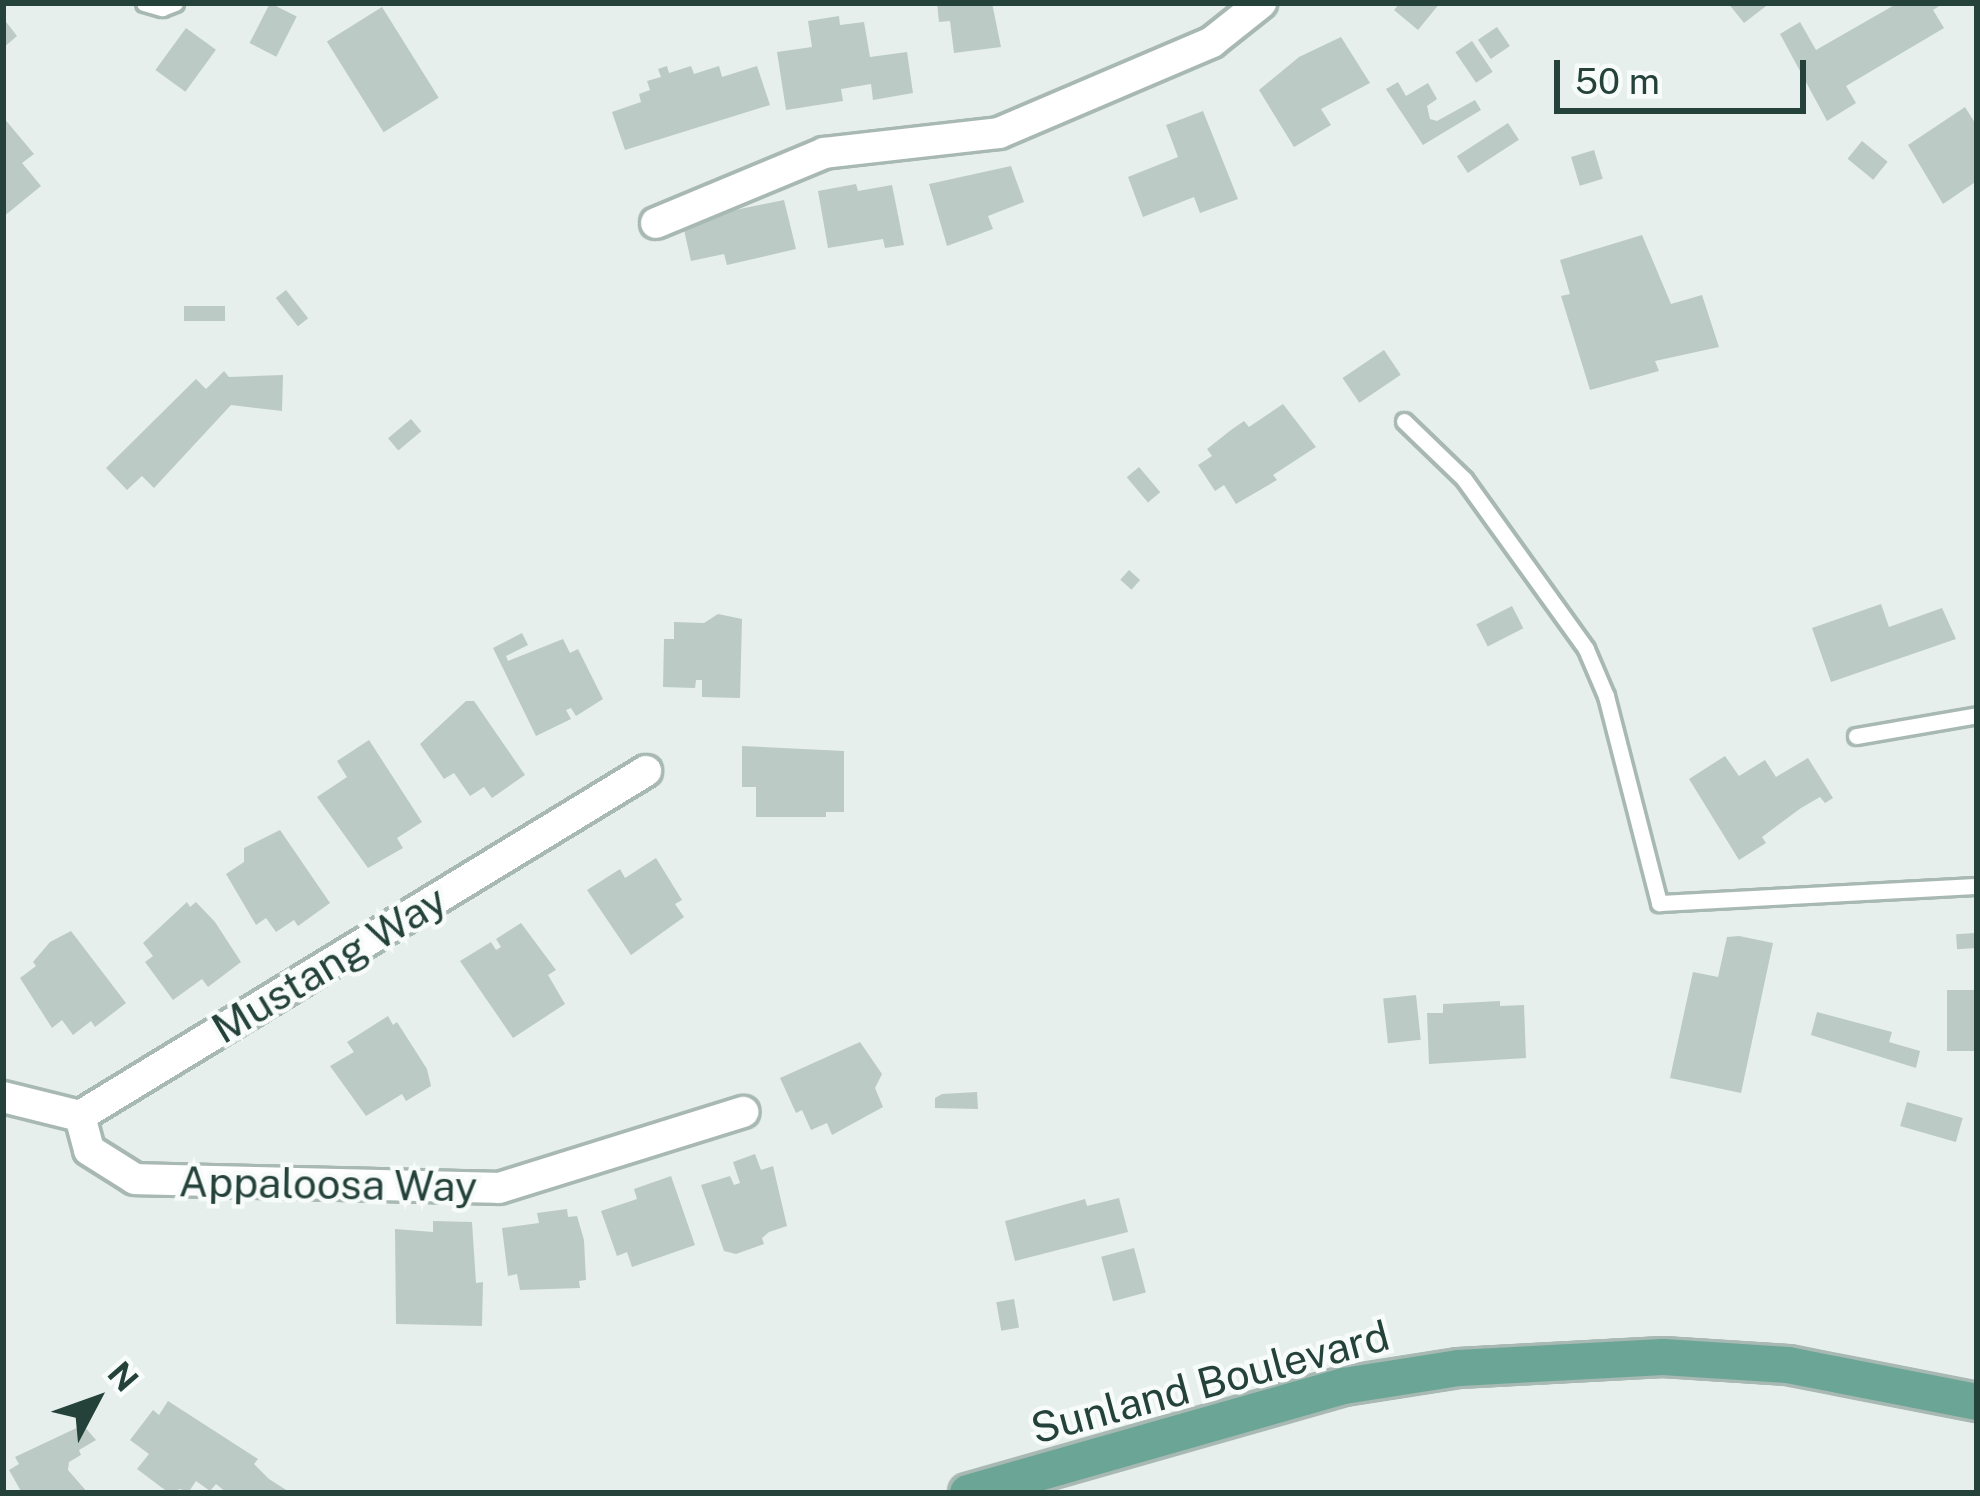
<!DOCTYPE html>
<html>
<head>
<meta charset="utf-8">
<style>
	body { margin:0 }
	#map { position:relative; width:1980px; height:1496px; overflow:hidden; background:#e6efeb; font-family:"Public Sans",sans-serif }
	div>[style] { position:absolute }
	.building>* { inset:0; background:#bbcac4; transform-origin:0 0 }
	.roads { filter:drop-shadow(3px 0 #a8b8b2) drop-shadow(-3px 0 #a8b8b2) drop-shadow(0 3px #a8b8b2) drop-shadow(0 -3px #a8b8b2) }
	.service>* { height:15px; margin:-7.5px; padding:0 7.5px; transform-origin:7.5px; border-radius:7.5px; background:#fff }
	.minor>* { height:30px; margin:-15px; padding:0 15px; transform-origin:15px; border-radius:15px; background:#fff }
	.primary>* { height:36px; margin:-18px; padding:0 18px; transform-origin:18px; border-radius:18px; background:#6aa596 }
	span { translate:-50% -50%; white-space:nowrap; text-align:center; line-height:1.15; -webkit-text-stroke:9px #f7fbf9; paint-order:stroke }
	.street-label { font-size:42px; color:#24423a }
	.frame { position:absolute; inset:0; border:6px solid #24423a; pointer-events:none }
	.north { position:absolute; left:36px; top:1340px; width:120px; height:120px; -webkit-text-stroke:9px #f7fbf9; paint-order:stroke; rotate:49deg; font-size:33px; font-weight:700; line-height:48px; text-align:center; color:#24423a }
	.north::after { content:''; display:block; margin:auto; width:42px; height:54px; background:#24423a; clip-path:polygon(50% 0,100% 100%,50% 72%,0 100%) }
	.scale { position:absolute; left:1554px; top:60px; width:252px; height:54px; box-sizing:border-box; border:6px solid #24423a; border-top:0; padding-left:15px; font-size:36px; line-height:42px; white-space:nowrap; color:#24423a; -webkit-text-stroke:9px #f7fbf9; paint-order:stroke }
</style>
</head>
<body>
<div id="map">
	<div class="building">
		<i style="left:270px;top:3px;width:30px;height:45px;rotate:27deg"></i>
		<i style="clip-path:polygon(937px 3px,992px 3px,1001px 47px,954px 53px,950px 21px,939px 22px)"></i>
		<i style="clip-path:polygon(1400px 3px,1440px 3px,1418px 30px,1394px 10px)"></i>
		<i style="clip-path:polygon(1728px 3px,1770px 3px,1744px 23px)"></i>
		<i style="clip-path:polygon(1898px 3px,1944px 3px,1933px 10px,1944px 28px,1846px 86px,1856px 103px,1827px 121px,1780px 34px,1800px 22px,1816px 50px)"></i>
		<i style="left:382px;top:7px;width:107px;height:65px;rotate:58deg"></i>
		<i style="clip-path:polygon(839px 16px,840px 25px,864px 22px,870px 57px,907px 52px,913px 93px,873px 100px,871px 84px,841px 89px,843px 101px,786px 110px,777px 52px,812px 47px,808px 21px)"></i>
		<i style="clip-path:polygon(3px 18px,17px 36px,3px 48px)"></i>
		<i style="left:1497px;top:27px;width:23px;height:23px;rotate:56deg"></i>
		<i style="left:186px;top:28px;width:37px;height:52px;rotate:36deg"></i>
		<i style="clip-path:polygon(1341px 37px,1370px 83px,1321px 109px,1331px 125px,1294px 147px,1259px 90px,1299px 57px)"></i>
		<i style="left:1472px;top:41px;width:37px;height:20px;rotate:56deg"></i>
		<i style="clip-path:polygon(667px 66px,669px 73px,691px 66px,694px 74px,719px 66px,722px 77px,757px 66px,770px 105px,625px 150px,612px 112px,641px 102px,639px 94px,650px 90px,647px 81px,661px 77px,658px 69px)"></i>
		<i style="clip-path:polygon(1398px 82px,1406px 96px,1428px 83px,1437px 99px,1427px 106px,1430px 119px,1437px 121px,1475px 100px,1481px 110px,1423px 145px,1386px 89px)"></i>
		<i style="clip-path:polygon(1965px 107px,1977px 126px,1977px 181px,1943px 204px,1908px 145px)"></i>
		<i style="clip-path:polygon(1203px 111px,1238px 199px,1200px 213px,1194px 197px,1143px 217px,1128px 177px,1178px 157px,1166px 125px)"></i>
		<i style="clip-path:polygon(3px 117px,34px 154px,22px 163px,41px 186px,3px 217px)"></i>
		<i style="left:1508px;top:123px;width:20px;height:61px;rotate:57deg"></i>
		<i style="left:1862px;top:141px;width:33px;height:23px;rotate:39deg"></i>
		<i style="left:1594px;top:150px;width:30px;height:24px;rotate:73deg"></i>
		<i style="clip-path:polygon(1011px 166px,1024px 202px,988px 216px,993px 229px,947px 246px,929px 184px)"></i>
		<i style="clip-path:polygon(856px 184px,858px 191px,892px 185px,904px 245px,885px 248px,883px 239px,828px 248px,818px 191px)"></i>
		<i style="clip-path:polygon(784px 200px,796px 249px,727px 265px,724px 254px,691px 261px,682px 221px)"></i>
		<i style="clip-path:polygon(1642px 235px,1671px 304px,1702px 295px,1719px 347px,1655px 361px,1659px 371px,1590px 390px,1561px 296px,1570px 294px,1560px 260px)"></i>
		<i style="left:286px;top:290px;width:36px;height:13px;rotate:52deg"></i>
		<i style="left:225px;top:306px;width:15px;height:41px;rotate:90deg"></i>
		<i style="left:1384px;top:350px;width:30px;height:50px;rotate:56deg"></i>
		<i style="clip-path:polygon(224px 371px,229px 377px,283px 375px,282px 411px,231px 405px,154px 488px,142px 476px,127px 490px,106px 468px,196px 379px,206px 389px)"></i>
		<i style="clip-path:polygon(1283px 404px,1316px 447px,1273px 475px,1277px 480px,1236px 504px,1224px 485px,1215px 491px,1198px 465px,1212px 456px,1207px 449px,1231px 430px,1244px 421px,1249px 427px)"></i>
		<i style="left:411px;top:419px;width:16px;height:30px;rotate:50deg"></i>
		<i style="left:1139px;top:467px;width:33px;height:16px;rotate:50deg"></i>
		<i style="left:1129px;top:570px;width:15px;height:13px;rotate:42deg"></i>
		<i style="clip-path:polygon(1881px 604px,1889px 627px,1942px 608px,1956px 639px,1831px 682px,1812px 628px)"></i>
		<i style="left:1512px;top:606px;width:25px;height:40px;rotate:63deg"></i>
		<i style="clip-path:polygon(718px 614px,742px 619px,740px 698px,702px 697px,702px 680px,696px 680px,695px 688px,663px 687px,664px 639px,674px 639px,674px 622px,704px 623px)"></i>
		<i style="clip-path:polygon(522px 633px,528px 645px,506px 656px,508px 661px,563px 639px,570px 653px,578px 649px,603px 699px,576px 716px,571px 708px,566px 710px,571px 719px,536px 736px,493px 648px)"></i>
		<i style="clip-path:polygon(466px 701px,474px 701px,525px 775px,492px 798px,484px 787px,470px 796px,454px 773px,444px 779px,420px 744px)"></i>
		<i style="clip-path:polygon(369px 740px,422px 822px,397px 838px,403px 848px,368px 868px,317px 797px,347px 777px,337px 761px)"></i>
		<i style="clip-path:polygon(742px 746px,844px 751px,844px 812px,826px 812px,826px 817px,756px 817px,756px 787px,742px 787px)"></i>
		<i style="clip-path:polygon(1725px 756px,1739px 776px,1765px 760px,1776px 777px,1808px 758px,1833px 798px,1825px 803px,1820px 797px,1801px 808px,1762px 837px,1766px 843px,1739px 860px,1689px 779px)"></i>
		<i style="clip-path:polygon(280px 830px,330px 903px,298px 926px,294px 920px,276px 932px,266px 918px,256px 925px,226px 874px,244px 862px,244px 848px)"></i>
		<i style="clip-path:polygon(656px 858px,682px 900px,675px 904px,684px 917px,631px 955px,587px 890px,620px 869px,625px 878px)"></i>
		<i style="clip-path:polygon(187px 902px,190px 907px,196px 902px,215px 922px,241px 962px,208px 987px,202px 979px,173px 1000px,145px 962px,153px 956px,143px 943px)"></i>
		<i style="clip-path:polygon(521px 923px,556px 970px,548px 975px,565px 1004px,513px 1038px,460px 961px,491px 942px,496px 950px,501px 947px,496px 939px)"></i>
		<i style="clip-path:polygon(71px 931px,126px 1003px,95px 1027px,91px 1021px,73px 1035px,62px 1020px,52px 1028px,20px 978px,36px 966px,33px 962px,50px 942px)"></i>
		<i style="left:1975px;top:933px;width:15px;height:19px;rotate:86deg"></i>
		<i style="clip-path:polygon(1739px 936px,1773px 943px,1741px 1093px,1670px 1078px,1693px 972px,1718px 977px,1727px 937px)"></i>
		<i style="left:1947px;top:990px;width:30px;height:61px"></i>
		<i style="left:1416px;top:995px;width:45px;height:33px;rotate:84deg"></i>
		<i style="clip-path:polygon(1500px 1001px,1500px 1006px,1524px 1005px,1526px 1058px,1429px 1064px,1427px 1013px,1443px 1013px,1443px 1004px)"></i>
		<i style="clip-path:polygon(1817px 1012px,1892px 1032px,1889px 1042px,1920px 1051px,1916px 1068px,1811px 1035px)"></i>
		<i style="clip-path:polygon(388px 1016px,393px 1025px,397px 1022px,427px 1069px,431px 1086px,406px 1101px,402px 1094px,366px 1116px,330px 1066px,354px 1052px,347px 1042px)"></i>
		<i style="clip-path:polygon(860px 1042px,882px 1074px,875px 1088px,883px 1107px,832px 1135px,827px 1123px,811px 1130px,802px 1110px,796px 1113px,780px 1078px)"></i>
		<i style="clip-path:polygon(977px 1092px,978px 1109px,935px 1108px,935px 1098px,942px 1094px)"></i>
		<i style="left:1907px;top:1102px;width:58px;height:25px;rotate:16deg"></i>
		<i style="clip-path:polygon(755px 1154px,761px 1170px,773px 1166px,787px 1226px,769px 1232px,762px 1238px,764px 1244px,736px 1254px,724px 1251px,701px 1185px,730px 1176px,734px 1185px,740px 1183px,733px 1162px)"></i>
		<i style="clip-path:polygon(671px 1176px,695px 1245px,632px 1267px,627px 1252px,617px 1256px,601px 1211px,637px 1199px,634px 1189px)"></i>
		<i style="clip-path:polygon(1119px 1198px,1128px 1232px,1015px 1261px,1005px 1221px,1085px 1199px,1087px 1206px)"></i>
		<i style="clip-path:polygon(567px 1209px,568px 1217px,577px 1216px,584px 1240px,586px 1280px,579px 1281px,580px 1288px,520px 1290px,517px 1274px,508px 1276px,502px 1228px,539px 1223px,537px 1213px)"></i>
		<i style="clip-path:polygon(433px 1221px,472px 1222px,476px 1283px,483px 1282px,482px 1326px,396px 1324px,395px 1229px,433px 1232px)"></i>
		<i style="left:1134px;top:1248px;width:46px;height:34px;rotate:75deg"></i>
		<i style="left:1014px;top:1299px;width:29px;height:18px;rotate:80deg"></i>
		<i style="clip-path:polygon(168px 1401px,258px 1459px,254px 1464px,269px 1479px,291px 1493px,227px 1493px,216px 1484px,210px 1491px,196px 1481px,188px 1493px,180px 1489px,169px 1493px,137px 1469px,149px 1454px,130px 1440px,153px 1410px,159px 1415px)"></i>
		<i style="clip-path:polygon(83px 1425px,96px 1440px,79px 1450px,81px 1455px,69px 1462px,68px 1470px,88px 1493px,22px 1493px,9px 1470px,19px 1464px,15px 1457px)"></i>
	</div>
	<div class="roads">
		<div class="service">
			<i style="left:144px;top:3px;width:19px;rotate:16deg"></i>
			<i style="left:162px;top:8px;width:14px;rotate:-21deg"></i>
			<i style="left:1404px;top:421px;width:83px;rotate:44deg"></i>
			<i style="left:1464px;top:479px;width:209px;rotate:54.3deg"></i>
			<i style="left:1586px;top:649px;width:51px;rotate:66.9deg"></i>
			<i style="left:1606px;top:696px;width:214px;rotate:75.6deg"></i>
			<i style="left:1659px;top:903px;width:318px;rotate:-3.1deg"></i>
			<i style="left:1856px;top:736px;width:123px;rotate:-9.8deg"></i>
		</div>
		<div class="minor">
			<i style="left:656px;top:223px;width:182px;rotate:-22.6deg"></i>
			<i style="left:824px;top:153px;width:176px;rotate:-6.5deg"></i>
			<i style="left:999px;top:133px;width:232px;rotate:-23.1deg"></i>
			<i style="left:1212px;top:42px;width:63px;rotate:-38.5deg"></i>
			<i style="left:3px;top:1097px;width:79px;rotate:13.9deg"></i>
			<i style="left:80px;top:1116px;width:663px;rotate:-31.36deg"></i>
			<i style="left:80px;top:1116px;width:35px;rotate:75deg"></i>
			<i style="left:89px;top:1150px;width:54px;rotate:32.2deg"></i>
			<i style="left:135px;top:1179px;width:364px;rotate:1.4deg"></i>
			<i style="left:499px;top:1188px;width:256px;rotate:-17.3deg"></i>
		</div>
		<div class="primary">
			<i style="left:968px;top:1493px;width:391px;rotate:-15.9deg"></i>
			<i style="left:1344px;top:1386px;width:116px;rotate:-8.9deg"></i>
			<i style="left:1459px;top:1368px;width:204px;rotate:-3.1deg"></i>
			<i style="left:1663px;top:1357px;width:125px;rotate:3.7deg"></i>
			<i style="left:1788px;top:1365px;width:193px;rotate:11.1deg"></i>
		</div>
	</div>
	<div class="street-label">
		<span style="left:329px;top:964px;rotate:-31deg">Mustang Way</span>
		<span style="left:328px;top:1184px;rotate:1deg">Appaloosa Way</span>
		<span style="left:1210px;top:1382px;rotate:-15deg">Sunland Boulevard</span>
	</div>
	<div class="frame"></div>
	<div class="north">N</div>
	<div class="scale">50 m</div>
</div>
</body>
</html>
